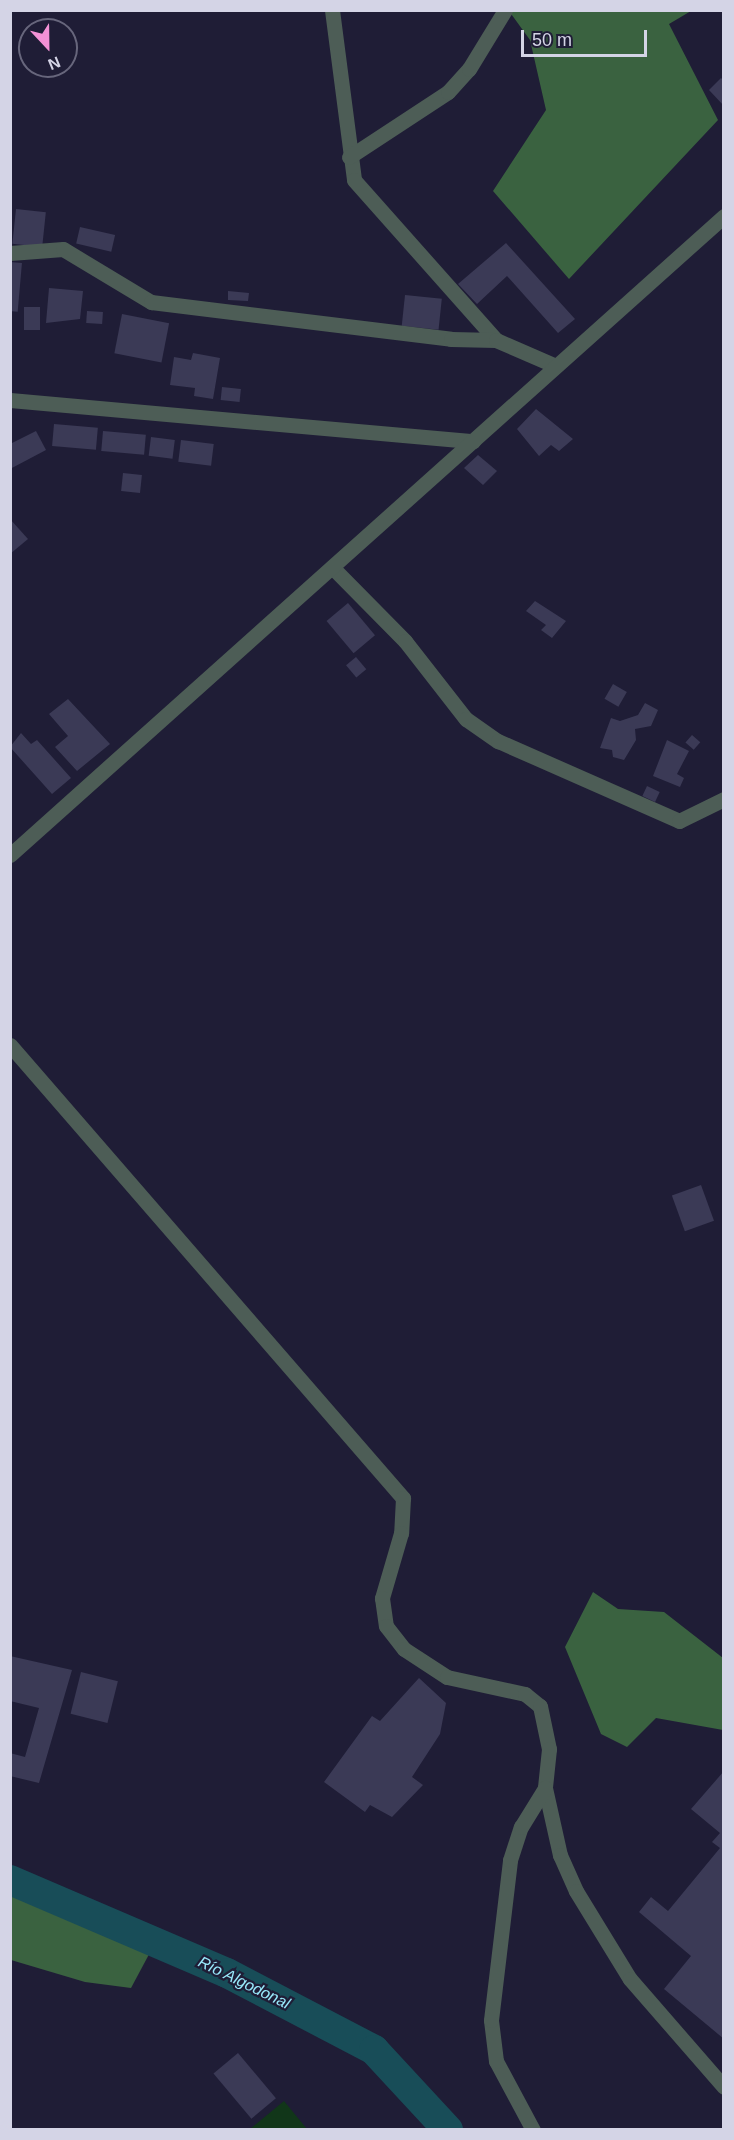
<!DOCTYPE html>
<html>
<head>
<meta charset="utf-8">
<style>
	body { margin:0 }
	#map { position:relative; width:734px; height:2140px; overflow:hidden; background:#1f1d36; font-family:Arial,sans-serif }
	div>[style] { position:absolute }
	.green>* { inset:0; background:#113619 }
	.forest>* { inset:0; background:#3a6240 }
	.river>* { height:30px; margin:-15px; padding:0 15px; transform-origin:15px; border-radius:15px; background:#184d58 }
	.building>* { inset:0; background:#3b3a56; transform-origin:0 0 }
	.minor>* { height:15px; margin:-7.5px; padding:0 7.5px; transform-origin:7.5px; border-radius:7.5px; background:#4d5d56 }
	span { translate:-50% -50%; white-space:nowrap; text-align:center; line-height:1.15; -webkit-text-stroke:4.5px #1f1d36; paint-order:stroke }
	.water-label { font-size:16px; color:#98e8fa; font-style:italic }
	.frame { position:absolute; inset:0; border:12px solid #d4d4e6; pointer-events:none }
	.north { position:absolute; left:18px; top:18px; width:60px; height:60px; box-sizing:border-box; background:#1f1d36; border:2px solid #67667c; border-radius:50%; rotate:158deg; font-size:16px; font-weight:700; line-height:24px; text-align:center; color:#d4d4e6 }
	.north::after { content:''; display:block; margin:auto; width:21px; height:27px; background:#f391d5; clip-path:polygon(50% 0,100% 100%,50% 72%,0 100%) }
	.scale { position:absolute; left:521px; top:30px; width:126px; height:27px; box-sizing:border-box; border:3px solid #d4d4e6; border-top:0; padding-left:8px; font-size:18px; line-height:21px; white-space:nowrap; color:#d4d4e6; -webkit-text-stroke:4px #1f1d36; paint-order:stroke }
</style>
</head>
<body>
<div id="map">
	<div class="green">
		<i style="clip-path:polygon(284px 2101px,307px 2129px,250px 2129px)"></i>
	</div>
	<div class="forest">
		<i style="clip-path:polygon(509px 11px,691px 11px,669px 24px,718px 120px,569px 279px,493px 191px,546px 110px,530px 40px)"></i>
		<i style="clip-path:polygon(593px 1592px,618px 1609px,664px 1612px,723px 1658px,723px 1730px,656px 1718px,627px 1747px,601px 1734px,565px 1647px)"></i>
		<i style="clip-path:polygon(11px 1883px,154px 1945px,131px 1988px,85px 1982px,11px 1960px)"></i>
	</div>
	<div class="river">
		<i style="left:10px;top:1880px;width:236px;rotate:23.2deg"></i>
		<i style="left:227px;top:1973px;width:166px;rotate:27.6deg"></i>
		<i style="left:374px;top:2050px;width:109px;rotate:47.2deg"></i>
	</div>
	<div class="building">
		<i style="clip-path:polygon(721px 78px,724px 81px,724px 106px,709px 90px)"></i>
		<i style="left:16px;top:209px;width:30px;height:35px;rotate:6deg"></i>
		<i style="left:80px;top:227px;width:36px;height:17px;rotate:13deg"></i>
		<i style="clip-path:polygon(506px 243px,575px 319px,558px 333px,507px 276px,477px 304px,458px 284px)"></i>
		<i style="left:10px;top:262px;width:12px;height:49px;rotate:5deg"></i>
		<i style="clip-path:polygon(49px 288px,83px 291px,80px 319px,46px 323px)"></i>
		<i style="clip-path:polygon(228px 291px,249px 293px,248px 301px,228px 300px)"></i>
		<i style="left:405px;top:295px;width:37px;height:31px;rotate:6deg"></i>
		<i style="left:24px;top:307px;width:16px;height:23px"></i>
		<i style="left:87px;top:311px;width:16px;height:12px;rotate:4deg"></i>
		<i style="left:122px;top:314px;width:48px;height:40px;rotate:11deg"></i>
		<i style="clip-path:polygon(193px 353px,220px 358px,213px 399px,194px 396px,195px 388px,170px 385px,174px 357px,191px 360px)"></i>
		<i style="left:222px;top:387px;width:19px;height:13px;rotate:6deg"></i>
		<i style="clip-path:polygon(536px 409px,573px 439px,559px 451px,551px 445px,539px 456px,517px 429px)"></i>
		<i style="left:54px;top:424px;width:44px;height:22px;rotate:5deg"></i>
		<i style="clip-path:polygon(36px 431px,46px 450px,10px 469px,10px 444px)"></i>
		<i style="left:103px;top:431px;width:43px;height:20px;rotate:5deg"></i>
		<i style="left:151px;top:437px;width:24px;height:19px;rotate:7deg"></i>
		<i style="left:181px;top:440px;width:33px;height:22px;rotate:7deg"></i>
		<i style="clip-path:polygon(478px 455px,497px 471px,483px 485px,464px 468px)"></i>
		<i style="left:123px;top:473px;width:19px;height:18px;rotate:6deg"></i>
		<i style="clip-path:polygon(10px 519px,28px 539px,10px 554px)"></i>
		<i style="clip-path:polygon(535px 601px,566px 621px,552px 638px,541px 630px,546px 625px,526px 611px)"></i>
		<i style="left:348px;top:603px;width:42px;height:28px;rotate:50deg"></i>
		<i style="left:356px;top:657px;width:16px;height:13px;rotate:50deg"></i>
		<i style="left:613px;top:684px;width:16px;height:17px;rotate:30deg"></i>
		<i style="clip-path:polygon(68px 699px,110px 744px,77px 771px,55px 747px,68px 736px,49px 714px)"></i>
		<i style="clip-path:polygon(645px 703px,658px 710px,651px 726px,635px 729px,636px 740px,624px 760px,613px 757px,612px 750px,600px 748px,611px 718px,620px 721px,638px 715px)"></i>
		<i style="clip-path:polygon(21px 733px,31px 744px,37px 740px,71px 778px,52px 794px,10px 747px)"></i>
		<i style="left:692px;top:735px;width:11px;height:10px;rotate:41deg"></i>
		<i style="clip-path:polygon(667px 740px,689px 751px,677px 774px,684px 778px,680px 787px,653px 776px)"></i>
		<i style="left:647px;top:786px;width:14px;height:11px;rotate:25deg"></i>
		<i style="left:701px;top:1185px;width:38px;height:31px;rotate:70deg"></i>
		<i style="clip-path:polygon(10px 1656px,72px 1670px,39px 1783px,10px 1776px,10px 1753px,25px 1757px,39px 1708px,10px 1701px)"></i>
		<i style="left:81px;top:1672px;width:38px;height:43px;rotate:14deg"></i>
		<i style="clip-path:polygon(419px 1678px,446px 1703px,440px 1734px,412px 1777px,423px 1785px,392px 1817px,370px 1805px,365px 1812px,324px 1782px,372px 1716px,380px 1721px)"></i>
		<i style="clip-path:polygon(724px 1771px,724px 2039px,664px 1989px,691px 1956px,639px 1912px,651px 1897px,668px 1911px,720px 1848px,712px 1842px,720px 1833px,691px 1809px)"></i>
		<i style="left:238px;top:2053px;width:59px;height:32px;rotate:50deg"></i>
	</div>
	<div class="minor">
		<i style="left:332px;top:10px;width:171px;rotate:82.6deg"></i>
		<i style="left:354px;top:180px;width:214px;rotate:48.4deg"></i>
		<i style="left:349px;top:157px;width:118px;rotate:-33.3deg"></i>
		<i style="left:448px;top:92px;width:31px;rotate:-48deg"></i>
		<i style="left:469px;top:69px;width:69px;rotate:-58.6deg"></i>
		<i style="left:10px;top:253px;width:53px;rotate:-4.3deg"></i>
		<i style="left:63px;top:249px;width:103px;rotate:31.1deg"></i>
		<i style="left:151px;top:302px;width:302px;rotate:7deg"></i>
		<i style="left:451px;top:339px;width:45px;rotate:1.3deg"></i>
		<i style="left:496px;top:340px;width:65px;rotate:23.4deg"></i>
		<i style="left:10px;top:400px;width:465px;rotate:5.1deg"></i>
		<i style="left:332px;top:567px;width:104px;rotate:45.4deg"></i>
		<i style="left:405px;top:641px;width:99px;rotate:52deg"></i>
		<i style="left:466px;top:719px;width:39px;rotate:35deg"></i>
		<i style="left:498px;top:741px;width:198px;rotate:23.8deg"></i>
		<i style="left:679px;top:821px;width:50px;rotate:-26.1deg"></i>
		<i style="left:10px;top:855px;width:958px;rotate:-41.83deg"></i>
		<i style="left:10px;top:1045px;width:600px;rotate:49.06deg"></i>
		<i style="left:403px;top:1498px;width:35px;rotate:93deg"></i>
		<i style="left:401px;top:1533px;width:68px;rotate:106.3deg"></i>
		<i style="left:382px;top:1598px;width:28px;rotate:82deg"></i>
		<i style="left:386px;top:1626px;width:29px;rotate:52deg"></i>
		<i style="left:404px;top:1649px;width:51px;rotate:33.1deg"></i>
		<i style="left:447px;top:1677px;width:80px;rotate:12.3deg"></i>
		<i style="left:525px;top:1694px;width:19px;rotate:39deg"></i>
		<i style="left:540px;top:1706px;width:44px;rotate:78.2deg"></i>
		<i style="left:549px;top:1749px;width:39px;rotate:96deg"></i>
		<i style="left:545px;top:1788px;width:69px;rotate:77.4deg"></i>
		<i style="left:560px;top:1855px;width:39px;rotate:66deg"></i>
		<i style="left:576px;top:1891px;width:103px;rotate:58.5deg"></i>
		<i style="left:630px;top:1979px;width:143px;rotate:49deg"></i>
		<i style="left:533px;top:2130px;width:78px;rotate:-118.2deg"></i>
		<i style="left:496px;top:2061px;width:41px;rotate:-97deg"></i>
		<i style="left:491px;top:2020px;width:161px;rotate:-83.2deg"></i>
		<i style="left:510px;top:1860px;width:35px;rotate:-72deg"></i>
		<i style="left:521px;top:1827px;width:46px;rotate:-58.4deg"></i>
	</div>
	<div class="water-label">
		<span style="left:244px;top:1983px;rotate:26deg">Río Algodonal</span>
	</div>
	<div class="frame"></div>
	<div class="north">N</div>
	<div class="scale">50 m</div>
</div>
</body>
</html>
